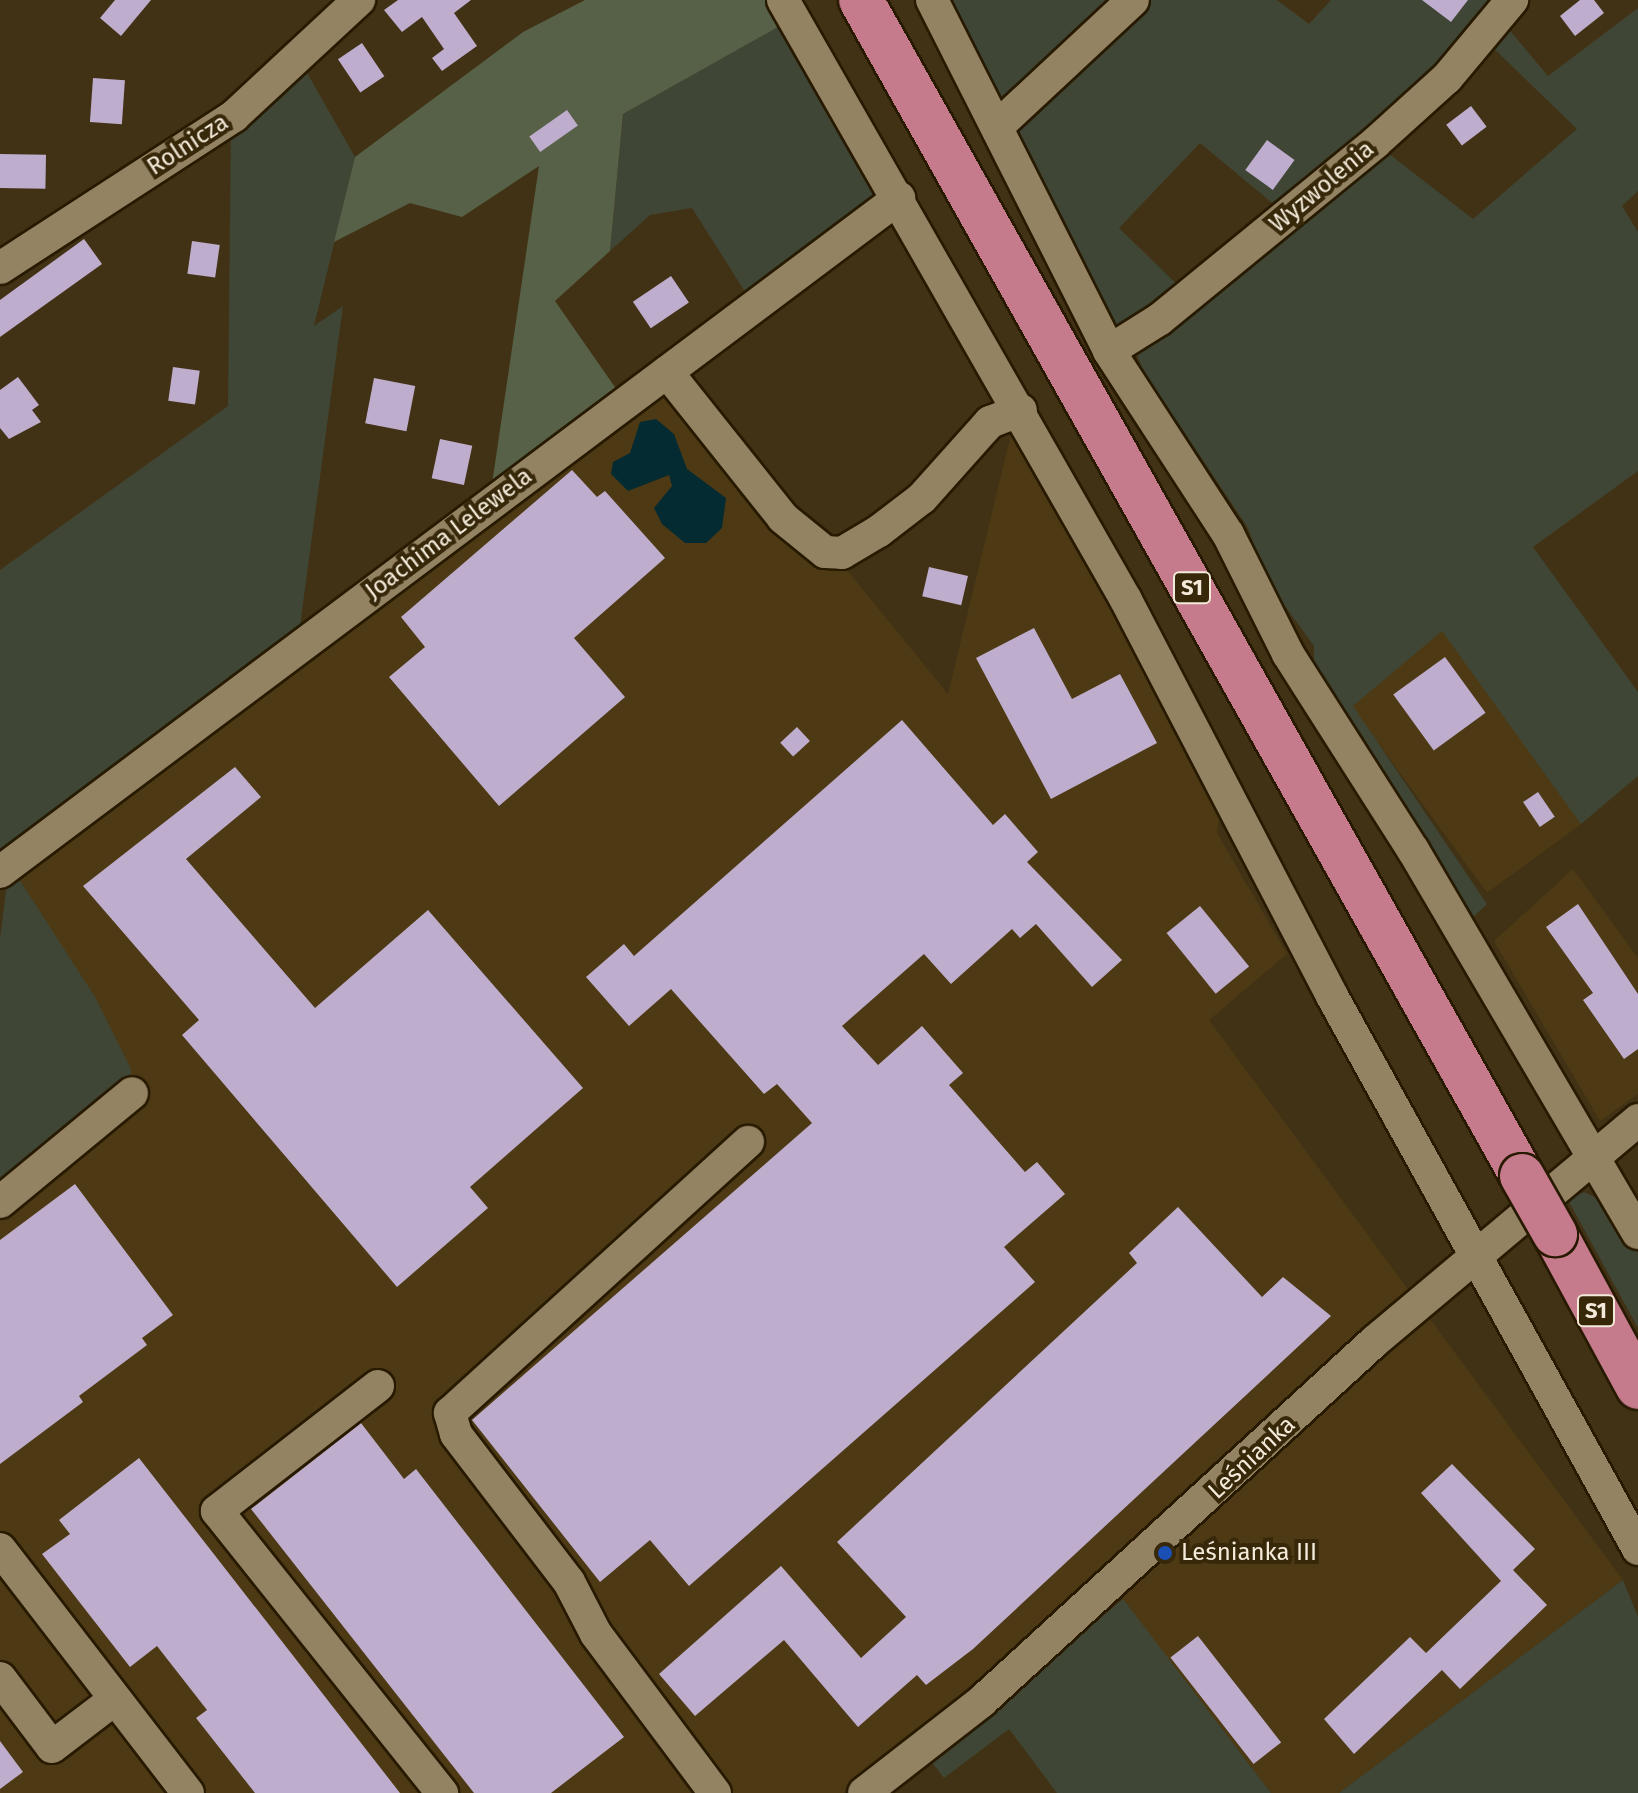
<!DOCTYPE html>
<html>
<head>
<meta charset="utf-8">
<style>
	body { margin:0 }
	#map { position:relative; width:1638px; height:1793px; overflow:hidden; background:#413215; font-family:"Fira Sans",sans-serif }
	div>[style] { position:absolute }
	.built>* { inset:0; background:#4d3a14; transform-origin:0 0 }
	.green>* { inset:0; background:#3f4635 }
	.forest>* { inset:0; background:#576147 }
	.water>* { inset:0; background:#042a32 }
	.building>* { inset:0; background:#bfadcd; transform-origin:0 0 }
	.roads { filter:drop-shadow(2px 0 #271a00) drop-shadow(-2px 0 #271a00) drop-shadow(0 2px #271a00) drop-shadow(0 -2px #271a00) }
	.minor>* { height:32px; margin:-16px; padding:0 16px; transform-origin:16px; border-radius:16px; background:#948363 }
	.highway>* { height:44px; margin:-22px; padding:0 22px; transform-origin:22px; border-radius:22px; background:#c57b8c }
	.bridges { filter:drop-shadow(2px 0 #271a00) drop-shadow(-2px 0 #271a00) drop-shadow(0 2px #271a00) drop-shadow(0 -2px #271a00) }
	.highway-bridge>* { height:44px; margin:-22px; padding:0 22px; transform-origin:22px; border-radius:22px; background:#c57b8c }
	.dots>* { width:22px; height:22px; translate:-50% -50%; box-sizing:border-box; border:4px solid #37280a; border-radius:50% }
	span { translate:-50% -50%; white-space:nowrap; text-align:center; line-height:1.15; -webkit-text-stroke:8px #37280a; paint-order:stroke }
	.shield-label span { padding:2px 6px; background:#37280a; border:2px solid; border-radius:6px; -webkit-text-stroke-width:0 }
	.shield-label { font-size:22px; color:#f3ead9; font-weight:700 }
	.street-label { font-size:24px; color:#f3ead9 }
	.poi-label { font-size:24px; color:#f3ead9 }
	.left { translate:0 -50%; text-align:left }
</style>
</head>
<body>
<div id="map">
	<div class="built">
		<i style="clip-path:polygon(667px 372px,829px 548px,948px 694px,1013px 426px,1022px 430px,1221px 808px,1217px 833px,1287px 954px,1209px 1020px,1623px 1580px,1339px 1793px,1271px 1793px,1123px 1600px,1098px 1578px,843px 1793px,0 1793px,0 1202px,9px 865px)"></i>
		<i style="left:1442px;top:630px;width:239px;height:118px;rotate:54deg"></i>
		<i style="clip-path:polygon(1573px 869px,1638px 958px,1638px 1094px,1600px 1121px,1494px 941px)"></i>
	</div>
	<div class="green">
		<i style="clip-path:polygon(evenodd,932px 0,1277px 0,1309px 24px,1331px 0,1522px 0,1506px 26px,1548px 76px,1638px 8px,1638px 191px,1622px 206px,1638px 232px,1638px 471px,1533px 547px,1638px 692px,1638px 776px,1581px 824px,1442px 631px,1353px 706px,1487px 904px,1467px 923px,1314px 684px,1314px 646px,1266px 580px,1248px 528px,1142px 369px,1134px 345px,1109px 351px,932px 0,1483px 38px,1577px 129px,1473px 219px,1375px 143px,1483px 38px,932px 0,1200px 143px,1288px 216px,1189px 296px,1119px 228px,1200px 143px)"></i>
		<i style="clip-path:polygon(784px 23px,883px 190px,749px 298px,692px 208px,650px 215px,610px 251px,623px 114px)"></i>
		<i style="clip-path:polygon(298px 57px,355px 157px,314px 326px,343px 306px,297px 648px,10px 865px,95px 997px,131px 1069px,132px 1093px,0 1202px,0 939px,9px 866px,0 872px,0 570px,228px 406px,231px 126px)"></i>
		<i style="clip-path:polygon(1584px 1192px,1605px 1202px,1638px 1253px,1638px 1328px,1568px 1200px)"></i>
		<i style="clip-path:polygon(1623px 1580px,1638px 1617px,1638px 1793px,1339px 1793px)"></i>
		<i style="clip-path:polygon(1123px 1599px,1271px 1793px,1057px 1793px,1009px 1729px,944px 1778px,931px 1761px)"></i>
	</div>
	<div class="forest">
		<i style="clip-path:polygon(585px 0,783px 0,794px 18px,623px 114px,610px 251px,555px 301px,626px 403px,489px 504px,539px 166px,462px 217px,410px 203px,334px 242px,355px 157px,523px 32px)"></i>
	</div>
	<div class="water">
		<i style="clip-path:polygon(656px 419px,674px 434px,687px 469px,726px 498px,722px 528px,706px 543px,685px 543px,662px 524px,654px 508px,672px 486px,669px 475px,628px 491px,611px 474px,613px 462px,630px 453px,640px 422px)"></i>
	</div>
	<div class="building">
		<i style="clip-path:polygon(115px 0,151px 0,121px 36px,100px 18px)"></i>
		<i style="clip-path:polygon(398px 0,471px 0,454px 13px,477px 46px,442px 71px,432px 58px,444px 49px,422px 17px,402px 32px,384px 10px)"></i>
		<i style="clip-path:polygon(1422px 0,1468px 0,1451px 22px)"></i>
		<i style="clip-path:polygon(1580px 0,1594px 0,1604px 13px,1575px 36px,1560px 16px)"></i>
		<i style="left:362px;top:43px;width:40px;height:29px;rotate:56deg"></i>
		<i style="left:93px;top:78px;width:32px;height:44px;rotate:4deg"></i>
		<i style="left:1471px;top:106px;width:26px;height:31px;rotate:53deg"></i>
		<i style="left:567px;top:110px;width:19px;height:46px;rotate:55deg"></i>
		<i style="left:1267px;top:140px;width:34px;height:37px;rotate:36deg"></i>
		<i style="left:0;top:154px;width:46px;height:34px;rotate:1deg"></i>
		<i style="clip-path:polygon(84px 239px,102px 264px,0 337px,0 300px)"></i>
		<i style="left:192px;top:241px;width:28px;height:33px;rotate:8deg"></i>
		<i style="left:671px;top:276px;width:32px;height:46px;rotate:56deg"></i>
		<i style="left:173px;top:367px;width:27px;height:34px;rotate:8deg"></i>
		<i style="clip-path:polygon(18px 377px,39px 405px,32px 410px,41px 422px,9px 439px,0 428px,0 390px)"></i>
		<i style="left:374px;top:378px;width:42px;height:46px;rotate:11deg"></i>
		<i style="left:440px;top:439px;width:33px;height:40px;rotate:12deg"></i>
		<i style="clip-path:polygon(572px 470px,597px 497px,605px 491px,665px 558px,574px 638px,625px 697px,499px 806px,389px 677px,425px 647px,401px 617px)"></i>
		<i style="left:929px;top:567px;width:40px;height:30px;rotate:13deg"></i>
		<i style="clip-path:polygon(1034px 628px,1072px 699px,1120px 674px,1157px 743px,1051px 799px,976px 658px)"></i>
		<i style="left:1445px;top:657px;width:69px;height:64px;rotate:54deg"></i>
		<i style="clip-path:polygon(902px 720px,993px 825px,1005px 814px,1038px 852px,1027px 862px,1122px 960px,1092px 987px,1036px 924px,1020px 938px,1012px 929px,951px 984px,924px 954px,842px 1026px,878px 1065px,922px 1026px,963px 1073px,949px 1085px,1025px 1172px,1037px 1162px,1065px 1194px,1004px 1247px,1035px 1282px,689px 1586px,650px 1540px,600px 1582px,472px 1420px,812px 1123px,777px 1084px,764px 1094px,671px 989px,629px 1026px,586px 977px,624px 944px,634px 956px)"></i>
		<i style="left:797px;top:727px;width:19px;height:23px;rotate:47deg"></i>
		<i style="clip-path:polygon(235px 767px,261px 797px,186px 859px,315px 1008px,428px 910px,583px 1088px,470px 1187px,488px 1208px,397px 1287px,182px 1035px,199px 1020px,83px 886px)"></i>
		<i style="left:1538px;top:792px;width:30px;height:18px;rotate:56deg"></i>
		<i style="clip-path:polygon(1578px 904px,1638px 994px,1638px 1049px,1624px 1059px,1583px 1000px,1593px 993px,1546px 927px)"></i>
		<i style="left:1200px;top:906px;width:78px;height:43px;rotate:51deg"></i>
		<i style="clip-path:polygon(75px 1184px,173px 1315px,142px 1338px,147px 1345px,79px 1396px,83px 1402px,0 1464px,0 1240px)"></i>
		<i style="clip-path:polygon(1178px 1207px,1262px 1297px,1283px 1277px,1331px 1316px,973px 1649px,926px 1685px,917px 1675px,858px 1727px,784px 1640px,695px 1716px,659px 1674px,781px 1566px,861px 1658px,906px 1617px,837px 1542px,1137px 1263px,1129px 1253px)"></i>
		<i style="clip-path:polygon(361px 1423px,404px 1479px,416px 1469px,624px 1737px,551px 1793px,474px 1793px,251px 1509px)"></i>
		<i style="clip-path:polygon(139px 1458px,400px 1793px,255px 1793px,196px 1718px,207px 1710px,157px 1646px,130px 1667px,42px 1554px,70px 1534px,59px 1520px)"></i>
		<i style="clip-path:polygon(1452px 1464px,1535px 1549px,1513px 1570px,1547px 1605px,1460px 1689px,1442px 1670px,1354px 1754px,1324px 1719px,1410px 1637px,1426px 1653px,1501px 1581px,1421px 1493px)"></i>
		<i style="left:1198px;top:1636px;width:135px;height:35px;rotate:52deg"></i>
		<i style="clip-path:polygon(0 1741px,23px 1772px,0 1789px)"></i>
	</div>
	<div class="roads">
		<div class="minor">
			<i style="left:783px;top:0;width:691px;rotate:60.24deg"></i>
			<i style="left:1126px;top:600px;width:446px;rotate:62.5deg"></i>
			<i style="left:1332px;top:996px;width:632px;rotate:61.04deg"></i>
			<i style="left:932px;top:0;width:393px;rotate:63.2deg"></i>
			<i style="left:1109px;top:351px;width:218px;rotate:57deg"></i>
			<i style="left:1228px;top:534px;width:134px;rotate:63.4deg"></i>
			<i style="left:1288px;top:654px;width:232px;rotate:57.5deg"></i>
			<i style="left:1413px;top:850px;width:444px;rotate:59.6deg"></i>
			<i style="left:999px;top:125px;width:183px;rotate:-43deg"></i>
			<i style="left:0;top:268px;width:279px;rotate:-33deg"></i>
			<i style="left:234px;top:116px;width:171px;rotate:-42.9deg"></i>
			<i style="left:1109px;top:351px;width:60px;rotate:-32.1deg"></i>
			<i style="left:1160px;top:319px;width:278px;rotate:-39.3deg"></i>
			<i style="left:1375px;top:143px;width:97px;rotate:-42.1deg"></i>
			<i style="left:1447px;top:78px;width:102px;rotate:-50.2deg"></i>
			<i style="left:667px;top:372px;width:186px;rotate:51.5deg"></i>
			<i style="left:783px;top:518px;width:54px;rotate:39deg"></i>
			<i style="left:825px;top:552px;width:17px;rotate:3deg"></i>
			<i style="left:842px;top:553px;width:43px;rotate:-30.7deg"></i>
			<i style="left:879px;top:531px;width:54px;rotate:-37.5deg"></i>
			<i style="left:922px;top:498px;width:102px;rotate:-48.2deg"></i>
			<i style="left:990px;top:422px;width:33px;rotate:-21deg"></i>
			<i style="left:0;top:872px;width:1124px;rotate:-36.86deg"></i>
			<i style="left:0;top:1202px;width:171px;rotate:-39.5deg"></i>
			<i style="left:378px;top:1386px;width:204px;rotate:142.2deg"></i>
			<i style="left:217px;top:1511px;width:361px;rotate:51.4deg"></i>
			<i style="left:0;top:1549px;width:308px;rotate:52.4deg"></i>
			<i style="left:0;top:1678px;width:86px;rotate:53deg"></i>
			<i style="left:52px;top:1747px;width:79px;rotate:-37.3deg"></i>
			<i style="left:715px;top:1793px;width:199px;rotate:-126.8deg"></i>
			<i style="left:596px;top:1634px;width:59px;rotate:-117.4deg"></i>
			<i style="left:569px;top:1582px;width:186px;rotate:-127.4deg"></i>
			<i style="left:456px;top:1434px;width:22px;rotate:-106deg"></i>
			<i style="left:450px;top:1413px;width:403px;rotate:-42.3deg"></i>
			<i style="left:864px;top:1793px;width:150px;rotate:-37.9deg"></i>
			<i style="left:982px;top:1701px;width:533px;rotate:-42.49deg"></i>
			<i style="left:1375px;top:1341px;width:344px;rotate:-40deg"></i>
		</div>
		<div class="highway">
			<i style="left:861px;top:0;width:1349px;rotate:60.66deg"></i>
			<i style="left:1555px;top:1234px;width:174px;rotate:61.5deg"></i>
		</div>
	</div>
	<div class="bridges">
		<div class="highway-bridge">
			<i style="left:1522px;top:1176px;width:67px;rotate:60.4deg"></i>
		</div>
	</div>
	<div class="dots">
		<i style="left:1165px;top:1553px;background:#1a4fb4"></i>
	</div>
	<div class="shield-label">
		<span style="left:1192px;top:588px">S1</span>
		<span style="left:1596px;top:1311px">S1</span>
	</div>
	<div class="street-label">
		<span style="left:188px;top:145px;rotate:-33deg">Rolnicza</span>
		<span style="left:1322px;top:187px;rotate:-40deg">Wyzwolenia</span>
		<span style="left:449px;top:534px;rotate:-37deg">Joachima Lelewela</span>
		<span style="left:1252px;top:1458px;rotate:-43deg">Leśnianka</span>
	</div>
	<div class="poi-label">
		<span class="left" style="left:1181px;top:1553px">Leśnianka III</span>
	</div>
</div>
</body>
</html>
